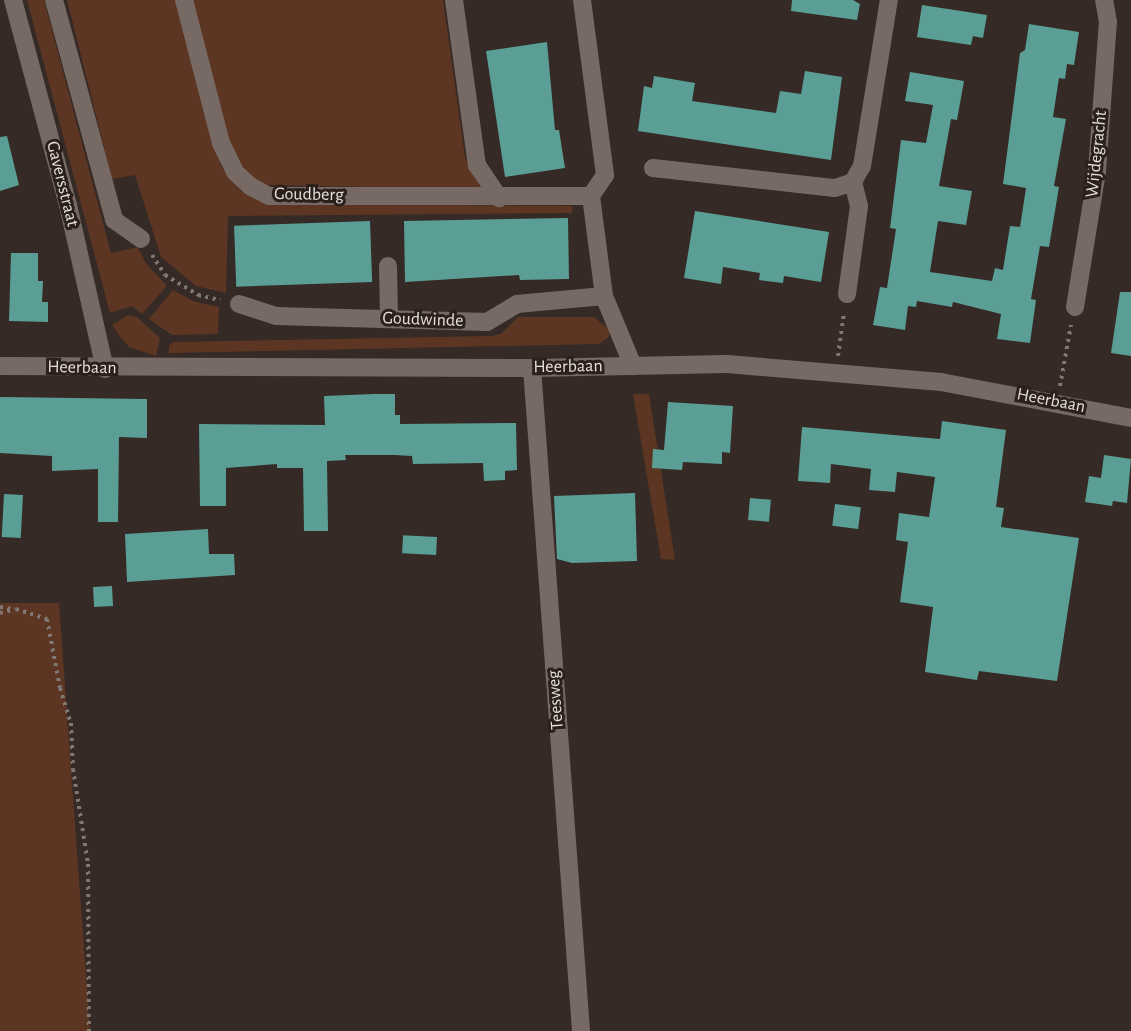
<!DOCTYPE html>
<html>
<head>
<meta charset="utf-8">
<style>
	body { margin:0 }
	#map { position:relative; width:1131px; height:1031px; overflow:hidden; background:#352a25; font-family:"Alegreya Sans",sans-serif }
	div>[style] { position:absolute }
	.green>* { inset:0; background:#5c3623 }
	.building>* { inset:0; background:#5b9e95; transform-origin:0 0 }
	.path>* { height:4px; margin-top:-2px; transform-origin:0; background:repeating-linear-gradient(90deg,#817773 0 3px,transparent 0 7.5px) }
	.minor>* { height:18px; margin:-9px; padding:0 9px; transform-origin:9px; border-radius:9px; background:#776a64 }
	span { translate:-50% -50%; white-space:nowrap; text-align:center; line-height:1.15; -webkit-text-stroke:6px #2b201b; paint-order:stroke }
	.street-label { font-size:18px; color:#e5deda }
</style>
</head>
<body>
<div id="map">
	<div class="green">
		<i style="clip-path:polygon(27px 0,44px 0,111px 253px,138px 247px,145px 262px,167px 286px,142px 314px,132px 306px,110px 313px)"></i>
		<i style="clip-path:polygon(67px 0,176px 0,221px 166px,242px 192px,270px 204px,573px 206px,572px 213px,228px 216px,226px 293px,196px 286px,161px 257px,135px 175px,112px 179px)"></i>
		<i style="clip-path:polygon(192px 0,443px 0,465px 157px,481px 189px,263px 185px,243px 171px,229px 144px)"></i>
		<i style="clip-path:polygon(173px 290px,193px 301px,219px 307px,218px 334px,172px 335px,149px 319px)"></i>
		<i style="clip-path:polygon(128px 315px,137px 317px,160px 338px,156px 356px,129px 347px,121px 338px,112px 325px)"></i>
		<i style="clip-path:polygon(518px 317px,594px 317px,610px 330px,608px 338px,599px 344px,169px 353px,169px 346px,174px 342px,491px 336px,501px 334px)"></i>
		<i style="clip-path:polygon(633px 394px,649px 394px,675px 560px,661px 559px)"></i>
		<i style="clip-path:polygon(0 603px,59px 603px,90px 1031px,0 1031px)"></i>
	</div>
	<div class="building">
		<i style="clip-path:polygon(792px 0,853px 0,860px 4px,857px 20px,791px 11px)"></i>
		<i style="clip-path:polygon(922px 5px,987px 15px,983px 38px,973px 36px,971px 45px,917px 37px)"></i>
		<i style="clip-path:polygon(1029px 24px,1079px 32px,1074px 65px,1067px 64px,1065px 79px,1059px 78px,1053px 117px,1066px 119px,1054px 186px,1059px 187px,1049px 247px,1040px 246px,1031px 299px,1036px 300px,1030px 343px,997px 339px,1001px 314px,953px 302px,952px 307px,917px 301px,916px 307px,908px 306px,905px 330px,873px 325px,880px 287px,887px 288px,896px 229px,890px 228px,901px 140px,926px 143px,933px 105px,905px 101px,910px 72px,964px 81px,957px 120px,951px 119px,939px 186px,972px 191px,966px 225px,938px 221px,930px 272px,992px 281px,995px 268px,1003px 270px,1010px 226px,1020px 227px,1026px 188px,1003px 184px,1020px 53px,1025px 50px)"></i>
		<i style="clip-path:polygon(547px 42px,555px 130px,559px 130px,565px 168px,505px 177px,486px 51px)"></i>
		<i style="clip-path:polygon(805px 71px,842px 77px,831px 160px,638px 131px,644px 86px,652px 88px,654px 76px,695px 83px,692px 101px,776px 113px,780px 91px,801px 94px)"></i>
		<i style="clip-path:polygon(7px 136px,19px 185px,0 191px,0 137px)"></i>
		<i style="clip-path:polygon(695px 211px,829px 232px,821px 282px,784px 276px,783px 283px,759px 280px,760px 273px,723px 267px,721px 284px,684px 278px)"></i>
		<i style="clip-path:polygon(568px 218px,569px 279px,520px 280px,519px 275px,405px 282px,404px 221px)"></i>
		<i style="left:370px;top:221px;width:61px;height:136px;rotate:88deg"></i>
		<i style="clip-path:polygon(11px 253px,38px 253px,38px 281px,43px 281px,42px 302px,48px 302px,48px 322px,9px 321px)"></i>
		<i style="clip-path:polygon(1120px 292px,1131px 292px,1131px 356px,1111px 353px)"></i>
		<i style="clip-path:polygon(374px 394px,395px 394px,395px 415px,400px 415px,400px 424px,516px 423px,517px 470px,505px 471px,505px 480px,484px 481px,483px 463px,413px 464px,412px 456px,395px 455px,345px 455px,346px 460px,327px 461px,328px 531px,304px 531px,303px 468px,277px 468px,277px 464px,226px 468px,226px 506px,200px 506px,199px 424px,325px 425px,324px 396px)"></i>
		<i style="clip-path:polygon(0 397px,147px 399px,147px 438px,119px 437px,118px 522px,98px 522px,98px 469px,52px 471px,52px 456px,0 453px)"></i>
		<i style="clip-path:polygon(668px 402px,733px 406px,730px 453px,722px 452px,722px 464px,683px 462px,682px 470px,652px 468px,653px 449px,664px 450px)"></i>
		<i style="clip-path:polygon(942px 421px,1006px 430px,996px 507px,1004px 508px,1001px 527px,1079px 538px,1057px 681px,979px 671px,977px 680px,925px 672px,933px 607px,900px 602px,908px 542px,896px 540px,899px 513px,929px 517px,935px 477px,897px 472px,895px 492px,869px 490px,871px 469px,831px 464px,830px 483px,798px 481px,802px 427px,940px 439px)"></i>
		<i style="clip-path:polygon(1104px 455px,1131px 459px,1127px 503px,1113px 501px,1112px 506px,1085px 502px,1089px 476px,1101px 478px)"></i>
		<i style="clip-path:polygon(635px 493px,637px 561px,572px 563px,557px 559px,554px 496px)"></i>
		<i style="left:4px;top:494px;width:19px;height:43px;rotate:3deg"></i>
		<i style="left:750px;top:498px;width:21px;height:22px;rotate:5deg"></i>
		<i style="left:835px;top:504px;width:26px;height:22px;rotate:7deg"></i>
		<i style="clip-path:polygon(208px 529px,209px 554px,234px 554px,235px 575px,127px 582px,125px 534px)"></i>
		<i style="left:437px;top:537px;width:18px;height:34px;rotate:93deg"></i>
		<i style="left:112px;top:586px;width:20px;height:19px;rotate:87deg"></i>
	</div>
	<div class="path">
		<i style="left:152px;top:255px;width:24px;rotate:57deg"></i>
		<i style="left:165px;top:275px;width:39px;rotate:31deg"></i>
		<i style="left:198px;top:295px;width:23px;rotate:13deg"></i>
		<i style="left:838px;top:356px;width:43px;rotate:-82.1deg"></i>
		<i style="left:1060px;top:386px;width:62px;rotate:-79.8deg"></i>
		<i style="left:0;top:607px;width:12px;rotate:9deg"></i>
		<i style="left:0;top:613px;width:16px;rotate:-14deg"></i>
		<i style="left:16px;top:609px;width:33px;rotate:18deg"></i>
		<i style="left:47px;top:619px;width:70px;rotate:79.3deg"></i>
		<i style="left:60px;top:688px;width:37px;rotate:73deg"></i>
		<i style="left:71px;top:723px;width:46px;rotate:87.5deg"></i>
		<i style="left:73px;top:769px;width:96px;rotate:81deg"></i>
		<i style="left:88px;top:864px;width:167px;rotate:89.7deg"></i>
	</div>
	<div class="minor">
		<i style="left:13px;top:0;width:212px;rotate:75deg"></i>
		<i style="left:68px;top:205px;width:168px;rotate:77.3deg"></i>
		<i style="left:54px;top:0;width:228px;rotate:74.7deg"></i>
		<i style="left:114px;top:220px;width:33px;rotate:35deg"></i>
		<i style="left:184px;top:0;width:148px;rotate:75.5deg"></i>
		<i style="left:221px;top:143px;width:32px;rotate:64deg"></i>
		<i style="left:235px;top:172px;width:21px;rotate:43deg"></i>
		<i style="left:250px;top:186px;width:21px;rotate:28deg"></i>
		<i style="left:269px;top:196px;width:322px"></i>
		<i style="left:454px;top:0;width:167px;rotate:82.1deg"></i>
		<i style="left:477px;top:165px;width:40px;rotate:56deg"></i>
		<i style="left:582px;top:0;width:177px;rotate:82.5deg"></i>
		<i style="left:605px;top:175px;width:25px;rotate:124deg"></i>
		<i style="left:591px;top:196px;width:101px;rotate:82.6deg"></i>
		<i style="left:604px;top:296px;width:76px;rotate:67.5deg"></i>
		<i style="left:653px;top:168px;width:183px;rotate:6.3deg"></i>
		<i style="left:835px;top:188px;width:19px;rotate:-18deg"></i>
		<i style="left:853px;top:182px;width:18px;rotate:-61deg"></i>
		<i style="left:862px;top:166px;width:168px;rotate:-80.8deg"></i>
		<i style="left:388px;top:266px;width:53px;rotate:88.9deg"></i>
		<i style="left:847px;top:294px;width:89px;rotate:-82.2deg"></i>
		<i style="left:859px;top:206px;width:25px;rotate:-104deg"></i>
		<i style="left:239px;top:304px;width:39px;rotate:18deg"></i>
		<i style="left:276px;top:316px;width:211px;rotate:1.6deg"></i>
		<i style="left:487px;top:322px;width:35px;rotate:-31deg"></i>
		<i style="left:517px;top:304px;width:87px;rotate:-5.3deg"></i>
		<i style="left:1075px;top:307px;width:138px;rotate:-80.8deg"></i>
		<i style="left:1097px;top:171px;width:149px;rotate:-85.8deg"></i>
		<i style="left:1108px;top:22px;width:22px;rotate:-100deg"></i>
		<i style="left:0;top:366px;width:532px;rotate:0.22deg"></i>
		<i style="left:532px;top:368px;width:195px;rotate:-1.2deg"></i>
		<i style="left:727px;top:364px;width:215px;rotate:4.8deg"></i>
		<i style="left:941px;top:382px;width:193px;rotate:10.7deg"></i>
		<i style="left:532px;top:368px;width:665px;rotate:85.77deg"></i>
	</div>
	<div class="street-label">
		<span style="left:1097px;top:154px;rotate:-84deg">Wijdegracht</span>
		<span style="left:62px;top:184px;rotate:76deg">Gaversstraat</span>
		<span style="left:309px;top:195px;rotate:1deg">Goudberg</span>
		<span style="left:423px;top:320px;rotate:2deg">Goudwinde</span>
		<span style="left:568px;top:367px;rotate:-1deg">Heerbaan</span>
		<span style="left:82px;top:368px;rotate:1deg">Heerbaan</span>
		<span style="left:1051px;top:401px;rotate:11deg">Heerbaan</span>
		<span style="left:556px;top:700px;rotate:-94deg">Teesweg</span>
	</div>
</div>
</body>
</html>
